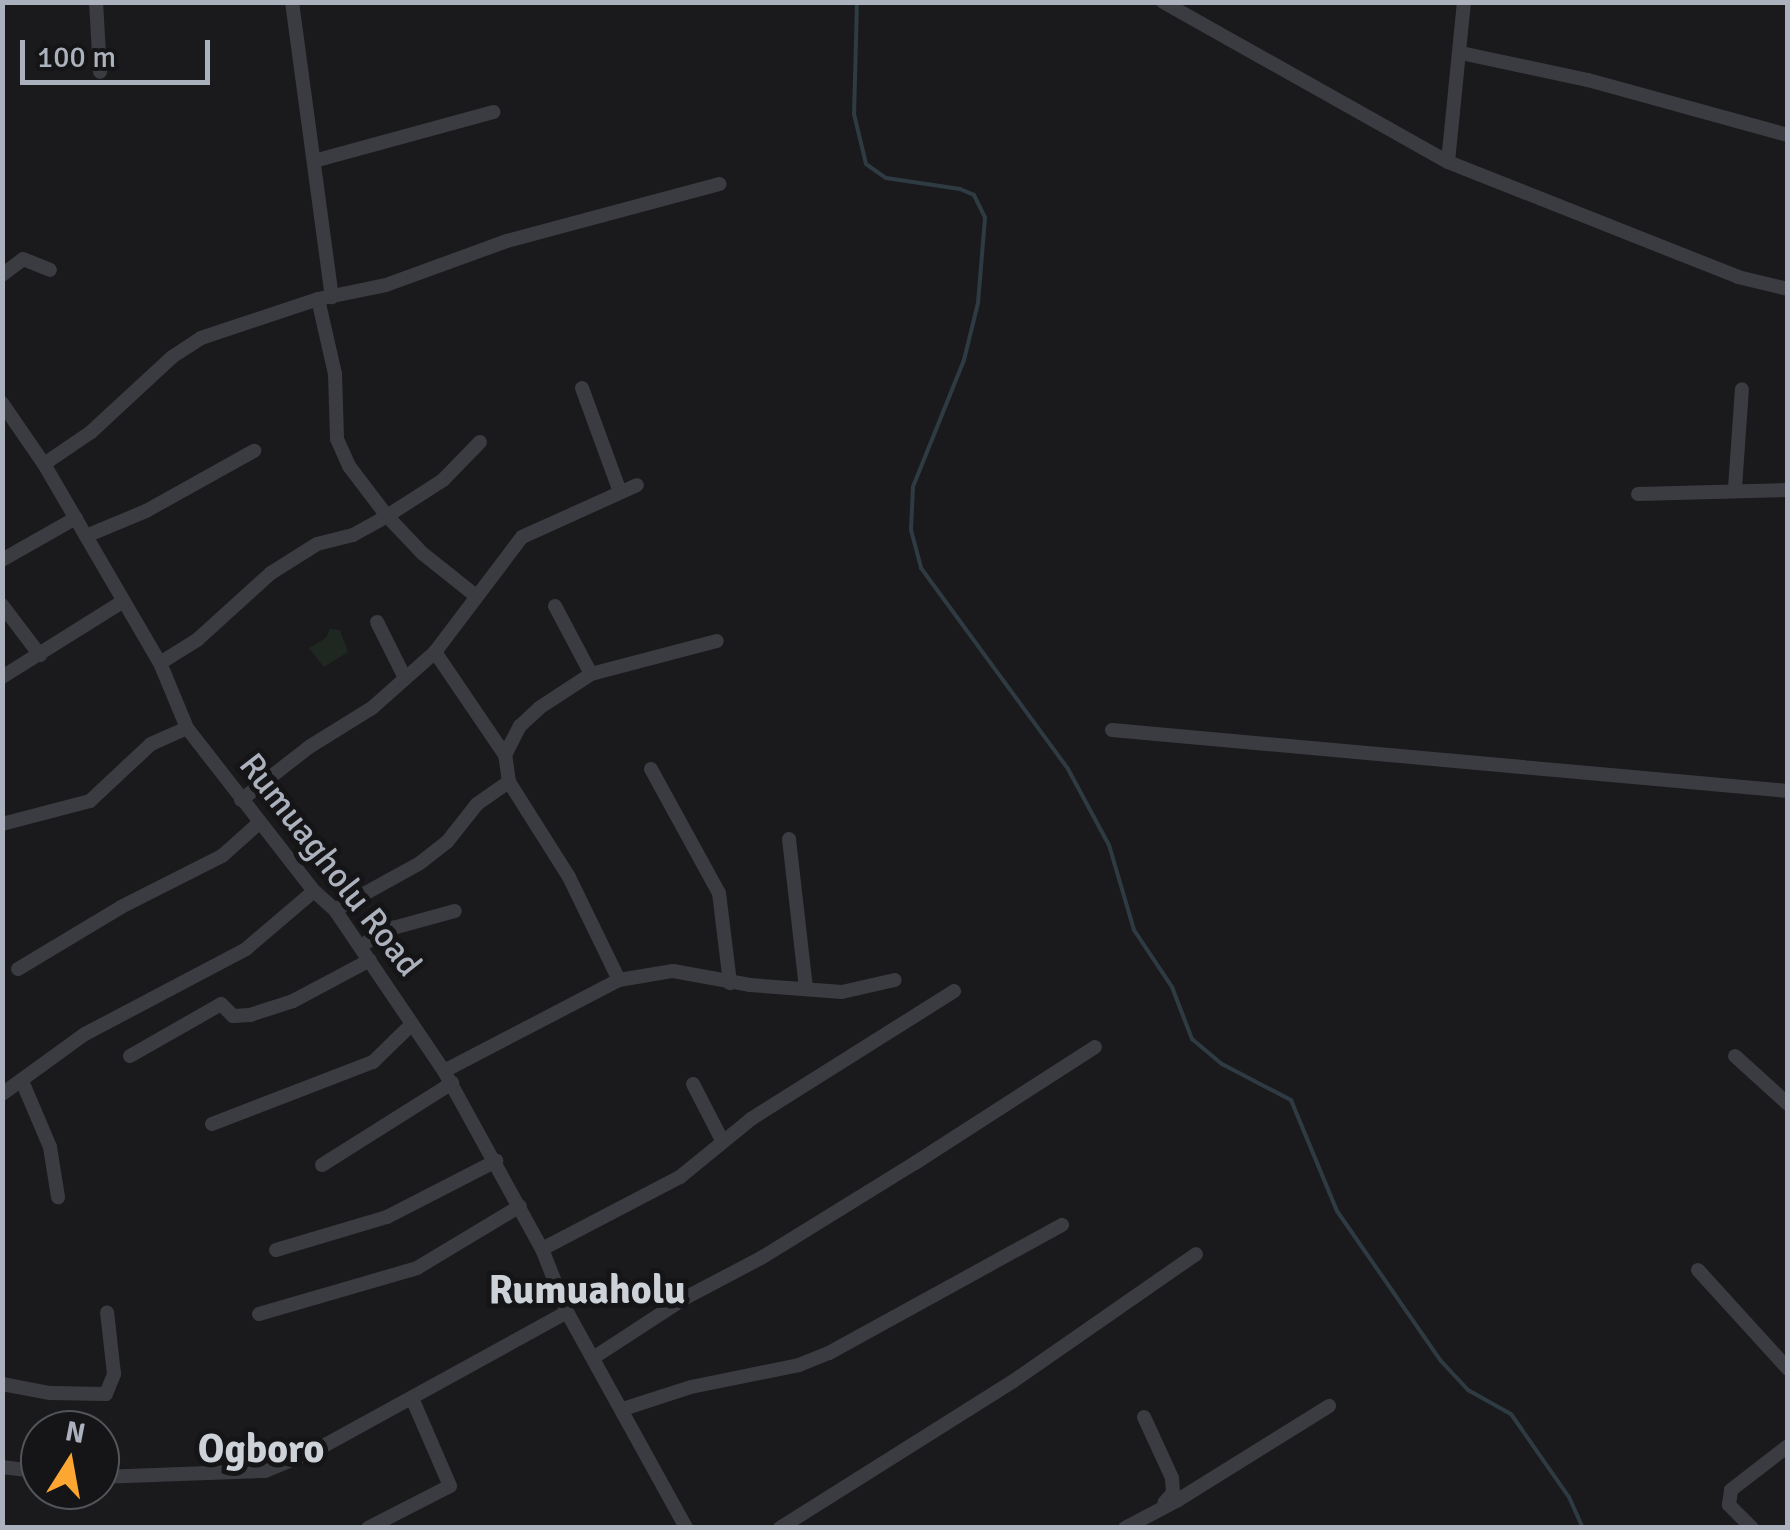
<!DOCTYPE html>
<html>
<head>
<meta charset="utf-8">
<style>
	body { margin:0 }
	#map { position:relative; width:1790px; height:1530px; overflow:hidden; background:#1a1a1c; font-family:Signika,sans-serif }
	div>[style] { position:absolute }
	.green>* { inset:0; background:#1f2820 }
	.stream>* { height:4px; margin:-2px; padding:0 2px; transform-origin:2px; border-radius:2px; background:#2f3b42 }
	.minor>* { height:14px; margin:-7px; padding:0 7px; transform-origin:7px; border-radius:7px; background:#3b3c42 }
	span { translate:-50% -50%; white-space:nowrap; text-align:center; line-height:1.15; -webkit-text-stroke:10px #151517; paint-order:stroke }
	.street-label { font-size:35px; color:#acb2bd }
	.quarter-label { font-size:40px; color:#cdd1d8; font-weight:700 }
	.frame { position:absolute; inset:0; border:5px solid #acb2bd; pointer-events:none }
	.north { position:absolute; left:20px; top:1410px; width:100px; height:100px; box-sizing:border-box; background:#151517; border:2px solid #515459; border-radius:50%; rotate:11deg; font-size:28px; font-weight:700; line-height:40px; text-align:center; color:#acb2bd }
	.north::after { content:''; display:block; margin:auto; width:35px; height:45px; background:#fda632; clip-path:polygon(50% 0,100% 100%,50% 72%,0 100%) }
	.scale { position:absolute; left:20px; top:40px; width:190px; height:45px; box-sizing:border-box; border:5px solid #acb2bd; border-top:0; padding-left:12px; font-size:30px; line-height:35px; white-space:nowrap; color:#acb2bd; -webkit-text-stroke:8px #151517; paint-order:stroke }
</style>
</head>
<body>
<div id="map">
	<div class="green">
		<i style="clip-path:polygon(330px 629px,340px 630px,348px 652px,324px 667px,309px 648px,326px 638px)"></i>
	</div>
	<div class="stream">
		<i style="left:857px;top:2px;width:112px;rotate:91.5deg"></i>
		<i style="left:854px;top:114px;width:51px;rotate:76.5deg"></i>
		<i style="left:866px;top:164px;width:24px;rotate:35deg"></i>
		<i style="left:886px;top:178px;width:75px;rotate:8.5deg"></i>
		<i style="left:960px;top:189px;width:15px;rotate:23deg"></i>
		<i style="left:974px;top:195px;width:25px;rotate:64deg"></i>
		<i style="left:985px;top:218px;width:85px;rotate:94.7deg"></i>
		<i style="left:978px;top:303px;width:59px;rotate:103.8deg"></i>
		<i style="left:964px;top:360px;width:137px;rotate:111.9deg"></i>
		<i style="left:913px;top:487px;width:43px;rotate:92.7deg"></i>
		<i style="left:911px;top:530px;width:39px;rotate:75deg"></i>
		<i style="left:921px;top:568px;width:249px;rotate:53.8deg"></i>
		<i style="left:1068px;top:769px;width:86px;rotate:61.7deg"></i>
		<i style="left:1109px;top:845px;width:89px;rotate:73.6deg"></i>
		<i style="left:1134px;top:930px;width:69px;rotate:56.3deg"></i>
		<i style="left:1172px;top:987px;width:56px;rotate:69deg"></i>
		<i style="left:1192px;top:1039px;width:39px;rotate:40deg"></i>
		<i style="left:1222px;top:1064px;width:78px;rotate:27.6deg"></i>
		<i style="left:1291px;top:1100px;width:120px;rotate:67.5deg"></i>
		<i style="left:1337px;top:1211px;width:183px;rotate:55.3deg"></i>
		<i style="left:1441px;top:1361px;width:40px;rotate:47deg"></i>
		<i style="left:1468px;top:1390px;width:49px;rotate:29.2deg"></i>
		<i style="left:1511px;top:1414px;width:101px;rotate:55.1deg"></i>
		<i style="left:1569px;top:1497px;width:34px;rotate:66deg"></i>
	</div>
	<div class="minor">
		<i style="left:96px;top:2px;width:70px;rotate:86.7deg"></i>
		<i style="left:292px;top:2px;width:298px;rotate:82.3deg"></i>
		<i style="left:1163px;top:2px;width:327px;rotate:29.3deg"></i>
		<i style="left:1448px;top:162px;width:312px;rotate:21.6deg"></i>
		<i style="left:1738px;top:277px;width:51px;rotate:13.5deg"></i>
		<i style="left:1461px;top:53px;width:130px;rotate:12deg"></i>
		<i style="left:1588px;top:80px;width:207px;rotate:15.4deg"></i>
		<i style="left:314px;top:161px;width:186px;rotate:-15.3deg"></i>
		<i style="left:1448px;top:162px;width:161px;rotate:-84.3deg"></i>
		<i style="left:2px;top:275px;width:26px;rotate:-37deg"></i>
		<i style="left:23px;top:259px;width:29px;rotate:22deg"></i>
		<i style="left:318px;top:299px;width:77px;rotate:77.2deg"></i>
		<i style="left:335px;top:374px;width:65px;rotate:88.2deg"></i>
		<i style="left:337px;top:439px;width:30px;rotate:66deg"></i>
		<i style="left:349px;top:466px;width:63px;rotate:52.8deg"></i>
		<i style="left:387px;top:516px;width:51px;rotate:46.6deg"></i>
		<i style="left:422px;top:553px;width:69px;rotate:38.5deg"></i>
		<i style="left:582px;top:388px;width:111px;rotate:69.9deg"></i>
		<i style="left:2px;top:403px;width:74px;rotate:55.5deg"></i>
		<i style="left:44px;top:464px;width:230px;rotate:59.8deg"></i>
		<i style="left:160px;top:663px;width:70px;rotate:67.4deg"></i>
		<i style="left:187px;top:728px;width:207px;rotate:52.1deg"></i>
		<i style="left:314px;top:891px;width:28px;rotate:42deg"></i>
		<i style="left:335px;top:910px;width:194px;rotate:55.9deg"></i>
		<i style="left:444px;top:1071px;width:203px;rotate:61.2deg"></i>
		<i style="left:542px;top:1249px;width:68px;rotate:68.4deg"></i>
		<i style="left:567px;top:1312px;width:247px;rotate:61.1deg"></i>
		<i style="left:44px;top:464px;width:57px;rotate:-34.2deg"></i>
		<i style="left:91px;top:432px;width:110px;rotate:-42.8deg"></i>
		<i style="left:172px;top:357px;width:35px;rotate:-33deg"></i>
		<i style="left:201px;top:338px;width:123px;rotate:-18.4deg"></i>
		<i style="left:318px;top:299px;width:69px;rotate:-11.6deg"></i>
		<i style="left:386px;top:285px;width:129px;rotate:-20deg"></i>
		<i style="left:507px;top:241px;width:220px;rotate:-15deg"></i>
		<i style="left:1735px;top:488px;width:99px;rotate:-86deg"></i>
		<i style="left:1638px;top:494px;width:150px;rotate:-1.5deg"></i>
		<i style="left:86px;top:536px;width:65px;rotate:-22.6deg"></i>
		<i style="left:146px;top:511px;width:124px;rotate:-29.1deg"></i>
		<i style="left:2px;top:560px;width:85px;rotate:-29.6deg"></i>
		<i style="left:2px;top:605px;width:63px;rotate:52.8deg"></i>
		<i style="left:555px;top:606px;width:77px;rotate:62.1deg"></i>
		<i style="left:377px;top:622px;width:63px;rotate:63.4deg"></i>
		<i style="left:435px;top:652px;width:125px;rotate:55.8deg"></i>
		<i style="left:160px;top:663px;width:44px;rotate:-31.9deg"></i>
		<i style="left:197px;top:640px;width:100px;rotate:-42.2deg"></i>
		<i style="left:271px;top:573px;width:54px;rotate:-32.2deg"></i>
		<i style="left:317px;top:544px;width:37px;rotate:-14deg"></i>
		<i style="left:353px;top:535px;width:39px;rotate:-29deg"></i>
		<i style="left:387px;top:516px;width:67px;rotate:-32.7deg"></i>
		<i style="left:443px;top:480px;width:53px;rotate:-45.8deg"></i>
		<i style="left:2px;top:677px;width:142px;rotate:-32deg"></i>
		<i style="left:1112px;top:730px;width:679px;rotate:5.16deg"></i>
		<i style="left:651px;top:769px;width:141px;rotate:61.3deg"></i>
		<i style="left:719px;top:893px;width:91px;rotate:83deg"></i>
		<i style="left:241px;top:800px;width:86px;rotate:-37.9deg"></i>
		<i style="left:309px;top:747px;width:74px;rotate:-31.8deg"></i>
		<i style="left:372px;top:708px;width:84px;rotate:-41.6deg"></i>
		<i style="left:435px;top:652px;width:144px;rotate:-52.9deg"></i>
		<i style="left:522px;top:537px;width:126px;rotate:-24.3deg"></i>
		<i style="left:2px;top:824px;width:91px;rotate:-14.6deg"></i>
		<i style="left:90px;top:801px;width:83px;rotate:-43.1deg"></i>
		<i style="left:151px;top:744px;width:39px;rotate:-24deg"></i>
		<i style="left:789px;top:839px;width:150px;rotate:83.5deg"></i>
		<i style="left:335px;top:910px;width:97px;rotate:-28.9deg"></i>
		<i style="left:420px;top:863px;width:34px;rotate:-38deg"></i>
		<i style="left:447px;top:842px;width:48px;rotate:-51.7deg"></i>
		<i style="left:477px;top:804px;width:39px;rotate:-35deg"></i>
		<i style="left:360px;top:946px;width:38px;rotate:-29deg"></i>
		<i style="left:393px;top:928px;width:64px;rotate:-15.3deg"></i>
		<i style="left:18px;top:969px;width:120px;rotate:-31deg"></i>
		<i style="left:121px;top:907px;width:113px;rotate:-26.8deg"></i>
		<i style="left:222px;top:856px;width:50px;rotate:-41.7deg"></i>
		<i style="left:619px;top:980px;width:114px;rotate:-115.9deg"></i>
		<i style="left:569px;top:877px;width:112px;rotate:-122.3deg"></i>
		<i style="left:509px;top:782px;width:27px;rotate:-98deg"></i>
		<i style="left:505px;top:755px;width:33px;rotate:-63deg"></i>
		<i style="left:520px;top:726px;width:26px;rotate:-43deg"></i>
		<i style="left:539px;top:708px;width:62px;rotate:-33.2deg"></i>
		<i style="left:591px;top:674px;width:130px;rotate:-14.7deg"></i>
		<i style="left:130px;top:1056px;width:105px;rotate:-29.7deg"></i>
		<i style="left:221px;top:1004px;width:17px;rotate:45deg"></i>
		<i style="left:233px;top:1016px;width:17px;rotate:-3deg"></i>
		<i style="left:250px;top:1015px;width:45px;rotate:-18deg"></i>
		<i style="left:293px;top:1001px;width:87px;rotate:-28deg"></i>
		<i style="left:1735px;top:1056px;width:72px;rotate:42.2deg"></i>
		<i style="left:444px;top:1071px;width:197px;rotate:-27.5deg"></i>
		<i style="left:619px;top:980px;width:55px;rotate:-9.5deg"></i>
		<i style="left:673px;top:971px;width:78px;rotate:10.3deg"></i>
		<i style="left:750px;top:985px;width:92px;rotate:4.4deg"></i>
		<i style="left:842px;top:992px;width:54px;rotate:-12.8deg"></i>
		<i style="left:22px;top:1081px;width:72px;rotate:67deg"></i>
		<i style="left:50px;top:1147px;width:51px;rotate:80.9deg"></i>
		<i style="left:693px;top:1084px;width:65px;rotate:62.7deg"></i>
		<i style="left:2px;top:1094px;width:102px;rotate:-35.9deg"></i>
		<i style="left:85px;top:1034px;width:182px;rotate:-27.8deg"></i>
		<i style="left:246px;top:949px;width:89px;rotate:-40.5deg"></i>
		<i style="left:212px;top:1124px;width:173px;rotate:-21.1deg"></i>
		<i style="left:373px;top:1062px;width:53px;rotate:-44.2deg"></i>
		<i style="left:322px;top:1165px;width:154px;rotate:-32.2deg"></i>
		<i style="left:542px;top:1249px;width:156px;rotate:-27.6deg"></i>
		<i style="left:680px;top:1177px;width:92px;rotate:-39.2deg"></i>
		<i style="left:751px;top:1119px;width:240px;rotate:-32.2deg"></i>
		<i style="left:276px;top:1250px;width:116px;rotate:-16.6deg"></i>
		<i style="left:387px;top:1217px;width:123px;rotate:-27.2deg"></i>
		<i style="left:1698px;top:1270px;width:134px;rotate:47.7deg"></i>
		<i style="left:259px;top:1314px;width:165px;rotate:-16.2deg"></i>
		<i style="left:417px;top:1268px;width:120px;rotate:-31deg"></i>
		<i style="left:593px;top:1358px;width:110px;rotate:-33.1deg"></i>
		<i style="left:685px;top:1298px;width:86px;rotate:-27.8deg"></i>
		<i style="left:761px;top:1258px;width:181px;rotate:-31.7deg"></i>
		<i style="left:915px;top:1163px;width:214px;rotate:-32.8deg"></i>
		<i style="left:2px;top:1384px;width:49px;rotate:10.6deg"></i>
		<i style="left:50px;top:1393px;width:56px;rotate:1deg"></i>
		<i style="left:106px;top:1394px;width:22px;rotate:-68deg"></i>
		<i style="left:114px;top:1374px;width:62px;rotate:-96.4deg"></i>
		<i style="left:623px;top:1409px;width:71px;rotate:-17.9deg"></i>
		<i style="left:691px;top:1387px;width:110px;rotate:-11.5deg"></i>
		<i style="left:799px;top:1365px;width:32px;rotate:-22deg"></i>
		<i style="left:829px;top:1353px;width:266px;rotate:-28.8deg"></i>
		<i style="left:1144px;top:1417px;width:67px;rotate:65.3deg"></i>
		<i style="left:1172px;top:1478px;width:15px;rotate:86deg"></i>
		<i style="left:1173px;top:1493px;width:13px;rotate:132deg"></i>
		<i style="left:2px;top:1467px;width:38px;rotate:7deg"></i>
		<i style="left:100px;top:1477px;width:165px;rotate:-2.1deg"></i>
		<i style="left:265px;top:1471px;width:57px;rotate:-22.5deg"></i>
		<i style="left:318px;top:1449px;width:284px;rotate:-28.8deg"></i>
		<i style="left:368px;top:1528px;width:92px;rotate:-27.1deg"></i>
		<i style="left:450px;top:1486px;width:96px;rotate:-113.4deg"></i>
		<i style="left:780px;top:1528px;width:274px;rotate:-32.2deg"></i>
		<i style="left:1012px;top:1382px;width:224px;rotate:-34.8deg"></i>
		<i style="left:1125px;top:1528px;width:60px;rotate:-27.8deg"></i>
		<i style="left:1178px;top:1500px;width:178px;rotate:-31.9deg"></i>
		<i style="left:1752px;top:1528px;width:33px;rotate:-135deg"></i>
		<i style="left:1729px;top:1505px;width:15px;rotate:-82deg"></i>
		<i style="left:1731px;top:1490px;width:72px;rotate:-37.7deg"></i>
	</div>
	<div class="street-label">
		<span style="left:330px;top:865px;rotate:52deg">Rumuagholu Road</span>
	</div>
	<div class="quarter-label">
		<span style="left:587px;top:1290px">Rumuaholu</span>
		<span style="left:261px;top:1449px">Ogboro</span>
	</div>
	<div class="frame"></div>
	<div class="north">N</div>
	<div class="scale">100 m</div>
</div>
</body>
</html>
